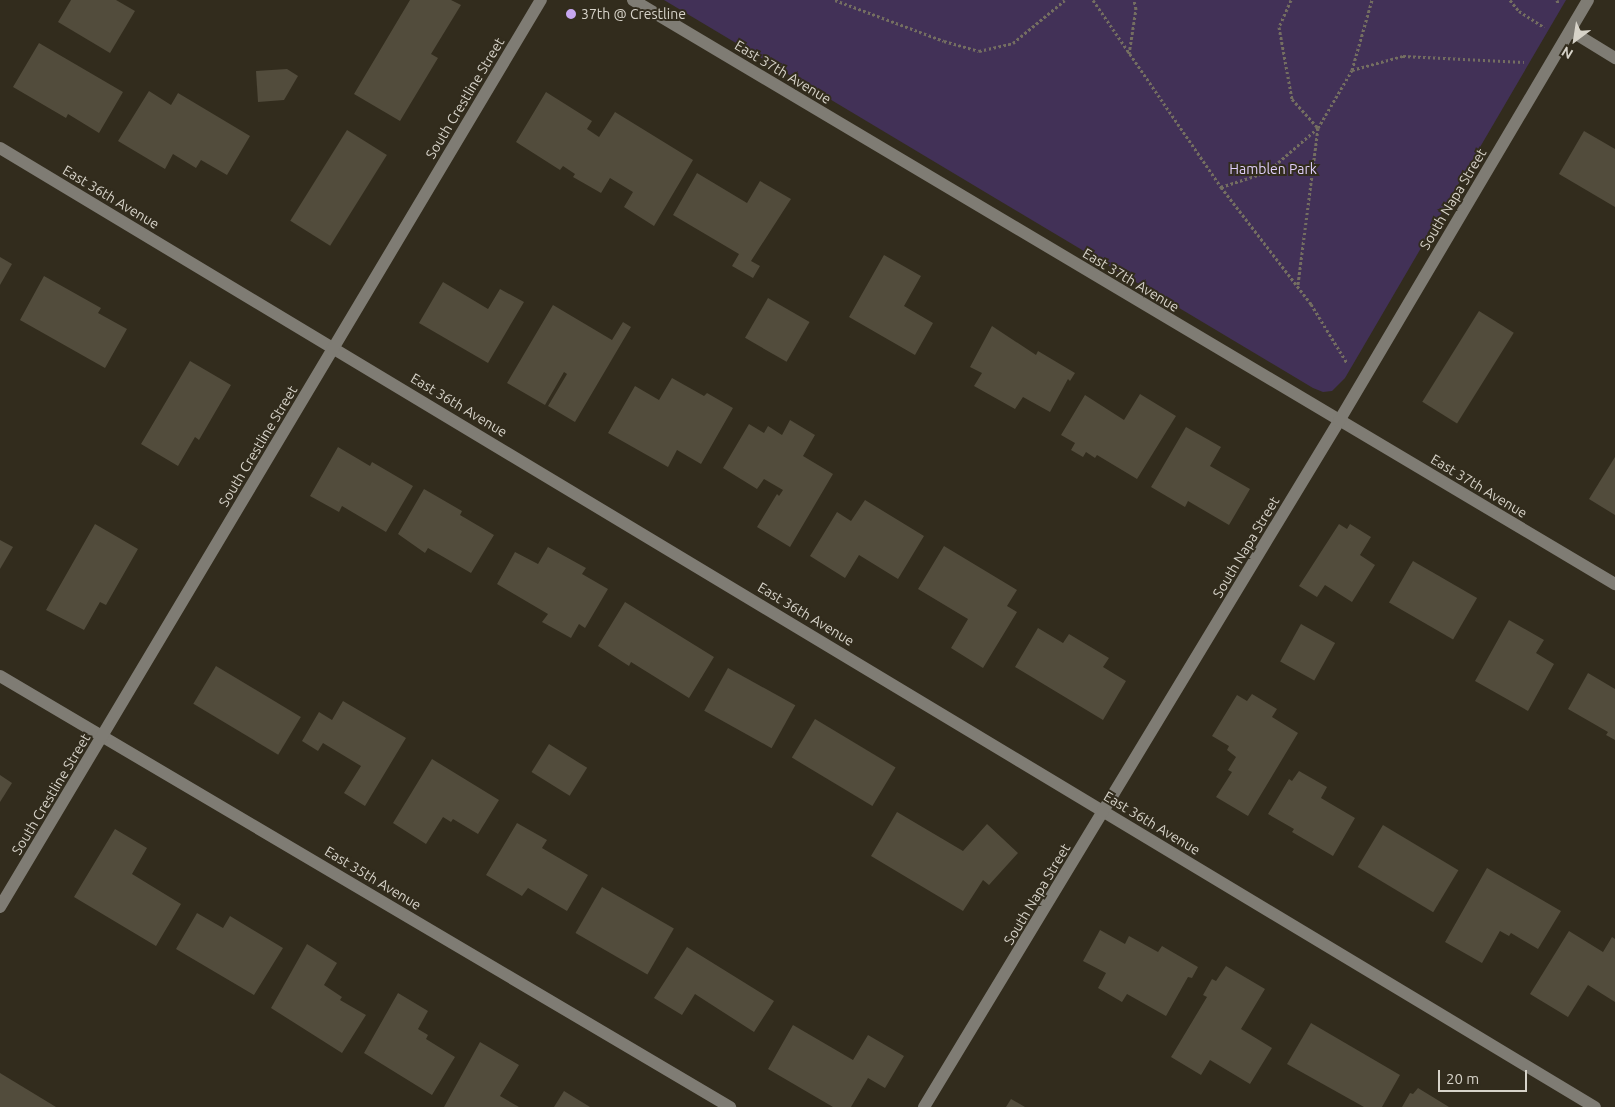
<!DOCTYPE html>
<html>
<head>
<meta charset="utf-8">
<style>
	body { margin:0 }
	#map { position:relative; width:1615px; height:1107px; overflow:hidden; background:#322c1d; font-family:Ubuntu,sans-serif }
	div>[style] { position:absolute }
	.green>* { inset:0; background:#423157 }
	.building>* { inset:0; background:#524c3c; transform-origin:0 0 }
	.path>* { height:3px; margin-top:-1.5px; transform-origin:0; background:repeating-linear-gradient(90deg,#746e61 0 2.5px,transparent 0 5px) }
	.minor>* { height:12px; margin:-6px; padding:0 6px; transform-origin:6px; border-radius:6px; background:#7f7c74 }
	.dots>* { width:14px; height:14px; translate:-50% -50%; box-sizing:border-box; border:2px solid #322c1d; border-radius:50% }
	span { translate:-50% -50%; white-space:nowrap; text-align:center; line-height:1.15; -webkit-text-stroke:4px #322c1d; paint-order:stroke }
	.poi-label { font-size:14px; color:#d7d3c9 }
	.left { translate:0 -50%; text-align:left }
	.street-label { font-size:14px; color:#d7d3c9 }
	.park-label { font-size:14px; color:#dfcef9 }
	.north { position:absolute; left:1550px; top:15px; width:50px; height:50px; -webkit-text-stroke:4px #322c1d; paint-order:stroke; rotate:211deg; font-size:14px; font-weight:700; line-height:20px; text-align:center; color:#d7d3c9 }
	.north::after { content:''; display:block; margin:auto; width:18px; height:22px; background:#d7d3c9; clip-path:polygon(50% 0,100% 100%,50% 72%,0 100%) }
	.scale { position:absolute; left:1438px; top:1070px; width:89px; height:22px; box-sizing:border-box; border:2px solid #d7d3c9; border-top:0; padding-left:6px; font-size:15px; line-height:18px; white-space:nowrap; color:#d7d3c9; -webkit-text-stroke:4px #322c1d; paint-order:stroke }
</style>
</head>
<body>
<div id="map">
	<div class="green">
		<i style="clip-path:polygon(664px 0,1566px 0,1345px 378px,1332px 391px,1323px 392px,1313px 388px)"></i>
	</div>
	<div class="building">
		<i style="clip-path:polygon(71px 0,116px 0,135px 11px,110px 53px,58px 22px)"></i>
		<i style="clip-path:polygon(410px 0,451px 0,461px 5px,431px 54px,438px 58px,400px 121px,354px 94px)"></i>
		<i style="clip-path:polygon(39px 43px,123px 92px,99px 133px,68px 114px,66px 118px,13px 87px)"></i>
		<i style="clip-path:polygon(287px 69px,298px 76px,284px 100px,258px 102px,256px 71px)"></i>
		<i style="clip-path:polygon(149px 91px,171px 105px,178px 93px,250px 136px,227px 175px,201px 160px,196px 168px,173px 154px,165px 169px,118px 141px)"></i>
		<i style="clip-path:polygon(546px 92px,592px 121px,587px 129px,599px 137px,615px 112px,693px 160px,654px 226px,624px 207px,633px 192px,610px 178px,601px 193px,573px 177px,575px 174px,563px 166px,560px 170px,516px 142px)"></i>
		<i style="left:347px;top:130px;width:47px;height:107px;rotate:32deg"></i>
		<i style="clip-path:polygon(1584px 131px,1615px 149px,1615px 207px,1559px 174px)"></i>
		<i style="clip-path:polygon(697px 173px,747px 203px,760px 181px,791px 199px,751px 261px,760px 266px,753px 278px,732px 266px,739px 254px,673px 215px)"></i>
		<i style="clip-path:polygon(884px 255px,921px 276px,904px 306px,933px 323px,915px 355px,849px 317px)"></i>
		<i style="clip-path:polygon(0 257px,12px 264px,0 285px)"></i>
		<i style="clip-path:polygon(44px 276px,101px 308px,98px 313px,127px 329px,105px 368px,20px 320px)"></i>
		<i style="clip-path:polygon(443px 282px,488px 309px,500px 289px,524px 302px,488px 363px,419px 323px)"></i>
		<i style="left:768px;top:298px;width:48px;height:46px;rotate:30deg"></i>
		<i style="clip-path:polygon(553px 305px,612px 340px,623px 322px,631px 327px,575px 422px,548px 406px,567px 374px,564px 372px,545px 405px,507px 383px)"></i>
		<i style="left:1479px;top:311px;width:41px;height:107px;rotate:32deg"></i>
		<i style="clip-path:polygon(992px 326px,1036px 355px,1038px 351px,1075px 373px,1070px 381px,1068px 379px,1050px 412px,1023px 397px,1015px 409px,974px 386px,982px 373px,970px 367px)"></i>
		<i style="clip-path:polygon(190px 361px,231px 385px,199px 440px,195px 437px,178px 466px,141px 444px)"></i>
		<i style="clip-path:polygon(672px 378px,704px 396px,707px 393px,733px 408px,701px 464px,677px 450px,668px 467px,608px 433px,635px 386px,659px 400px)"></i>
		<i style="clip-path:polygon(1140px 394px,1176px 416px,1137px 479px,1097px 455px,1095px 458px,1086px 452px,1083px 457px,1071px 450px,1075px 443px,1061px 435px,1085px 395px,1124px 420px)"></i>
		<i style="clip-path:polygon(790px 420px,815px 435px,803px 456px,833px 474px,790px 547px,757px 527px,777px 494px,779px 496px,783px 490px,764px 479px,757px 489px,723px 468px,749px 424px,764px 433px,768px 426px,782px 435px)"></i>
		<i style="clip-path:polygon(1186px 427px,1221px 447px,1210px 466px,1250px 489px,1229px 525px,1188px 501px,1185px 507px,1151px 487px)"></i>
		<i style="clip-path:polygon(338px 447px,370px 466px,372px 462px,413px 486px,386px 532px,342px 506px,339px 512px,310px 496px)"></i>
		<i style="clip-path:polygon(1615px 457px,1615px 515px,1589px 499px)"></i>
		<i style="clip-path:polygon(424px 489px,462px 511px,460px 515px,494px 535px,471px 573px,428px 548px,425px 553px,398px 534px)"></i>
		<i style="clip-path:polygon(865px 500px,924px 536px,898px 579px,859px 555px,845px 578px,810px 556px,837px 512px,851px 521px)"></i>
		<i style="clip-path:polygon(95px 524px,138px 549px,106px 605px,100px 602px,84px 630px,46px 610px)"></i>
		<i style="clip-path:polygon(1339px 524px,1347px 529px,1350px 524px,1371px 537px,1360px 555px,1375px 565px,1352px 602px,1325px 585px,1317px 597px,1299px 586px)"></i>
		<i style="clip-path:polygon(0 540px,13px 547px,0 569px)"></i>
		<i style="clip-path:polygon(944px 546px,1017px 590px,1007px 606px,1017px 612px,983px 668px,951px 648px,968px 619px,918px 589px)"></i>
		<i style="clip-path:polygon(548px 547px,586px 568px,582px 574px,608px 589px,585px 628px,579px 624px,571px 638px,542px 622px,548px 614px,497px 584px,515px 552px,538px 564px)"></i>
		<i style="left:1413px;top:561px;width:74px;height:48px;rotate:30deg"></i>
		<i style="clip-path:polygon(625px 602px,714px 657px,689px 698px,631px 662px,629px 666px,598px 646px)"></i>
		<i style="clip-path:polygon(1509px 620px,1544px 640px,1536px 653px,1554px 664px,1528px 711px,1475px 681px)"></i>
		<i style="left:1301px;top:624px;width:39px;height:43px;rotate:29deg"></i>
		<i style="clip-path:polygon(1038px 628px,1063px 643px,1069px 634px,1109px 658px,1103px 667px,1126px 681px,1103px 720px,1015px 667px)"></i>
		<i style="left:216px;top:666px;width:99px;height:44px;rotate:31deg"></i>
		<i style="left:728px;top:668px;width:77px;height:49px;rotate:29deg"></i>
		<i style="clip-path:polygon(1588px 673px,1615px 689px,1615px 740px,1606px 735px,1608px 732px,1568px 709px)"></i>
		<i style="clip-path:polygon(1252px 694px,1277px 709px,1272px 717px,1298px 733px,1248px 816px,1216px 797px,1232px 772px,1228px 770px,1236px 757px,1227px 750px,1229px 746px,1212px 736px,1237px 695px,1247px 701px)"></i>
		<i style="clip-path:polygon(343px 701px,406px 738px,365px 806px,344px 793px,361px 766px,323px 743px,318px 751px,302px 741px,319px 712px,332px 720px)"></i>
		<i style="left:815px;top:719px;width:94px;height:45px;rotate:31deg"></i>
		<i style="left:549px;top:744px;width:45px;height:33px;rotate:32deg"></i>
		<i style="clip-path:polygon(432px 759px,499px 800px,478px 834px,453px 819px,451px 822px,443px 817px,426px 844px,393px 823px)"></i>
		<i style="clip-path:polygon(1299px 771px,1327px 787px,1321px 798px,1355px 818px,1333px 856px,1292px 832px,1294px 829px,1268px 814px,1289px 779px,1292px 781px)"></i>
		<i style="clip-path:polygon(0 775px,12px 783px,0 802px)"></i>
		<i style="clip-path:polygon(897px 812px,963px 851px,987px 824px,1018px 853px,989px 885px,983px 880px,963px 911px,871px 856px)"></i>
		<i style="clip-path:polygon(517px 823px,547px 840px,542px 848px,588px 875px,567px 911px,528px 888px,522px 896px,486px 875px)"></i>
		<i style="left:1383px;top:825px;width:88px;height:49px;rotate:31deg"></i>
		<i style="clip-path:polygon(115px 829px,147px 848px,132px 874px,181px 904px,156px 946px,74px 897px)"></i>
		<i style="clip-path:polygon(1487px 868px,1561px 911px,1538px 949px,1511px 933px,1509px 936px,1500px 931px,1482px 963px,1445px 942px)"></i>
		<i style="left:602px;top:887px;width:83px;height:53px;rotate:30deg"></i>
		<i style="clip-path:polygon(197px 913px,223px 928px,230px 916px,283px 948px,254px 995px,176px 949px)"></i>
		<i style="clip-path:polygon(1100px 930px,1125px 944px,1129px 936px,1158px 952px,1162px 946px,1198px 967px,1192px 978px,1188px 977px,1166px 1016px,1127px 994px,1122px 1002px,1098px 988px,1106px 973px,1083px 961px)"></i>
		<i style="clip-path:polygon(1569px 931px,1603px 952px,1612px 937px,1615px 939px,1615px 1002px,1588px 985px,1568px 1017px,1530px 994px)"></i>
		<i style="clip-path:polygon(307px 944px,337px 963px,324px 985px,342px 997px,340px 1000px,366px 1015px,342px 1053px,271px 1008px)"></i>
		<i style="clip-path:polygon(687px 947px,774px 1001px,754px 1032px,695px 994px,682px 1015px,654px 998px)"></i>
		<i style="clip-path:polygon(1226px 966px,1265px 989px,1241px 1029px,1272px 1048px,1250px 1084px,1210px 1060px,1201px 1075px,1171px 1057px,1207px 997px,1203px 995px,1212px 979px,1216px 981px)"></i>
		<i style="clip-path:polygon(398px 993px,428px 1011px,418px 1029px,428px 1035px,426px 1039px,455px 1057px,432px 1095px,364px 1053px)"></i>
		<i style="clip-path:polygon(1311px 1023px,1400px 1075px,1382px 1107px,1364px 1107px,1287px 1064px)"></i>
		<i style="clip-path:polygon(793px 1025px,853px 1060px,868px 1035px,904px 1056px,885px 1088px,868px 1078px,851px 1107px,833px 1107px,768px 1069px)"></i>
		<i style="clip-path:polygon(480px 1042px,519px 1065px,500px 1096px,519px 1107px,444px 1107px)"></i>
		<i style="clip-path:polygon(0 1073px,56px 1107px,0 1107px)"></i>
		<i style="clip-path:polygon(1418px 1088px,1449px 1107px,1402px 1107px,1410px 1093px,1413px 1094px)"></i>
		<i style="clip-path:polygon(564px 1091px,590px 1107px,554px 1107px)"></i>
		<i style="clip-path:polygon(1011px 1099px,1025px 1107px,1006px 1107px)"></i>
	</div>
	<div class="path">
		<i style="left:835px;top:0;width:116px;rotate:20.6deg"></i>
		<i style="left:944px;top:41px;width:36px;rotate:16deg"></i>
		<i style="left:979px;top:51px;width:35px;rotate:-13deg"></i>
		<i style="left:1013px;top:43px;width:67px;rotate:-39.6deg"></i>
		<i style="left:1093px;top:0;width:227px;rotate:55.6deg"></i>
		<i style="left:1221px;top:187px;width:148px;rotate:52.4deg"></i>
		<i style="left:1311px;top:304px;width:69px;rotate:58.6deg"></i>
		<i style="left:1291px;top:0;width:30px;rotate:114deg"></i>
		<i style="left:1279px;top:27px;width:73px;rotate:79.8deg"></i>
		<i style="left:1292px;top:99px;width:39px;rotate:48deg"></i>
		<i style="left:1318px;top:128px;width:158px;rotate:97.3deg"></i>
		<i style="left:1510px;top:0;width:14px;rotate:51deg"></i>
		<i style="left:1519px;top:11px;width:30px;rotate:33deg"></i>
		<i style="left:1557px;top:0;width:3px;rotate:72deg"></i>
		<i style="left:1129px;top:54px;width:46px;rotate:-81.2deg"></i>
		<i style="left:1136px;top:9px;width:9px;rotate:-103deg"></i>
		<i style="left:1352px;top:70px;width:53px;rotate:-15.4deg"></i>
		<i style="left:1403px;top:56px;width:121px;rotate:2.8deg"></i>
		<i style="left:1221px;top:187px;width:48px;rotate:-18.1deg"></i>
		<i style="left:1267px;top:172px;width:67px;rotate:-40.8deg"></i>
		<i style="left:1318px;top:128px;width:67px;rotate:-59.6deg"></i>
		<i style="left:1352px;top:70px;width:73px;rotate:-74.1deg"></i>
	</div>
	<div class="minor">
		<i style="left:633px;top:0;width:1143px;rotate:30.74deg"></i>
		<i style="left:1571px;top:31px;width:52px;rotate:31.5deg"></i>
		<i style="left:0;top:148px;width:1861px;rotate:31.02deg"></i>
		<i style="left:0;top:676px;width:848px;rotate:30.56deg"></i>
		<i style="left:0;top:907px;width:1056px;rotate:-59.19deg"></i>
		<i style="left:924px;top:1107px;width:802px;rotate:-58.83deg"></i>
		<i style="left:1339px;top:421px;width:489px;rotate:-59.4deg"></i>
	</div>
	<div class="dots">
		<i style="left:571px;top:14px;background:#c6a6f0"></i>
	</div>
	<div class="poi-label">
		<span class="left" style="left:581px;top:14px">37th @ Crestline</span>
	</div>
	<div class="street-label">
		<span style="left:783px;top:72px;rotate:31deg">East 37th Avenue</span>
		<span style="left:465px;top:98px;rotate:-59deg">South Crestline Street</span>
		<span style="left:111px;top:197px;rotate:31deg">East 36th Avenue</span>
		<span style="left:1453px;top:199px;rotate:-59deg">South Napa Street</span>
		<span style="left:1131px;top:280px;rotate:31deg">East 37th Avenue</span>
		<span style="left:459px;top:405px;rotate:31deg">East 36th Avenue</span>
		<span style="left:258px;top:446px;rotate:-59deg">South Crestline Street</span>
		<span style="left:1479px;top:486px;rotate:31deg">East 37th Avenue</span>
		<span style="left:1246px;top:547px;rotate:-59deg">South Napa Street</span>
		<span style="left:806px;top:614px;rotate:31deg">East 36th Avenue</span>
		<span style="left:51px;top:794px;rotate:-59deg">South Crestline Street</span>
		<span style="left:1152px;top:823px;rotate:31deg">East 36th Avenue</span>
		<span style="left:373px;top:878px;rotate:31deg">East 35th Avenue</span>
		<span style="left:1037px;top:894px;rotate:-59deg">South Napa Street</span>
	</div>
	<div class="park-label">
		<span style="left:1273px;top:169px">Hamblen Park</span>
	</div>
	<div class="north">N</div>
	<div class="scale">20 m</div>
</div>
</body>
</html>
